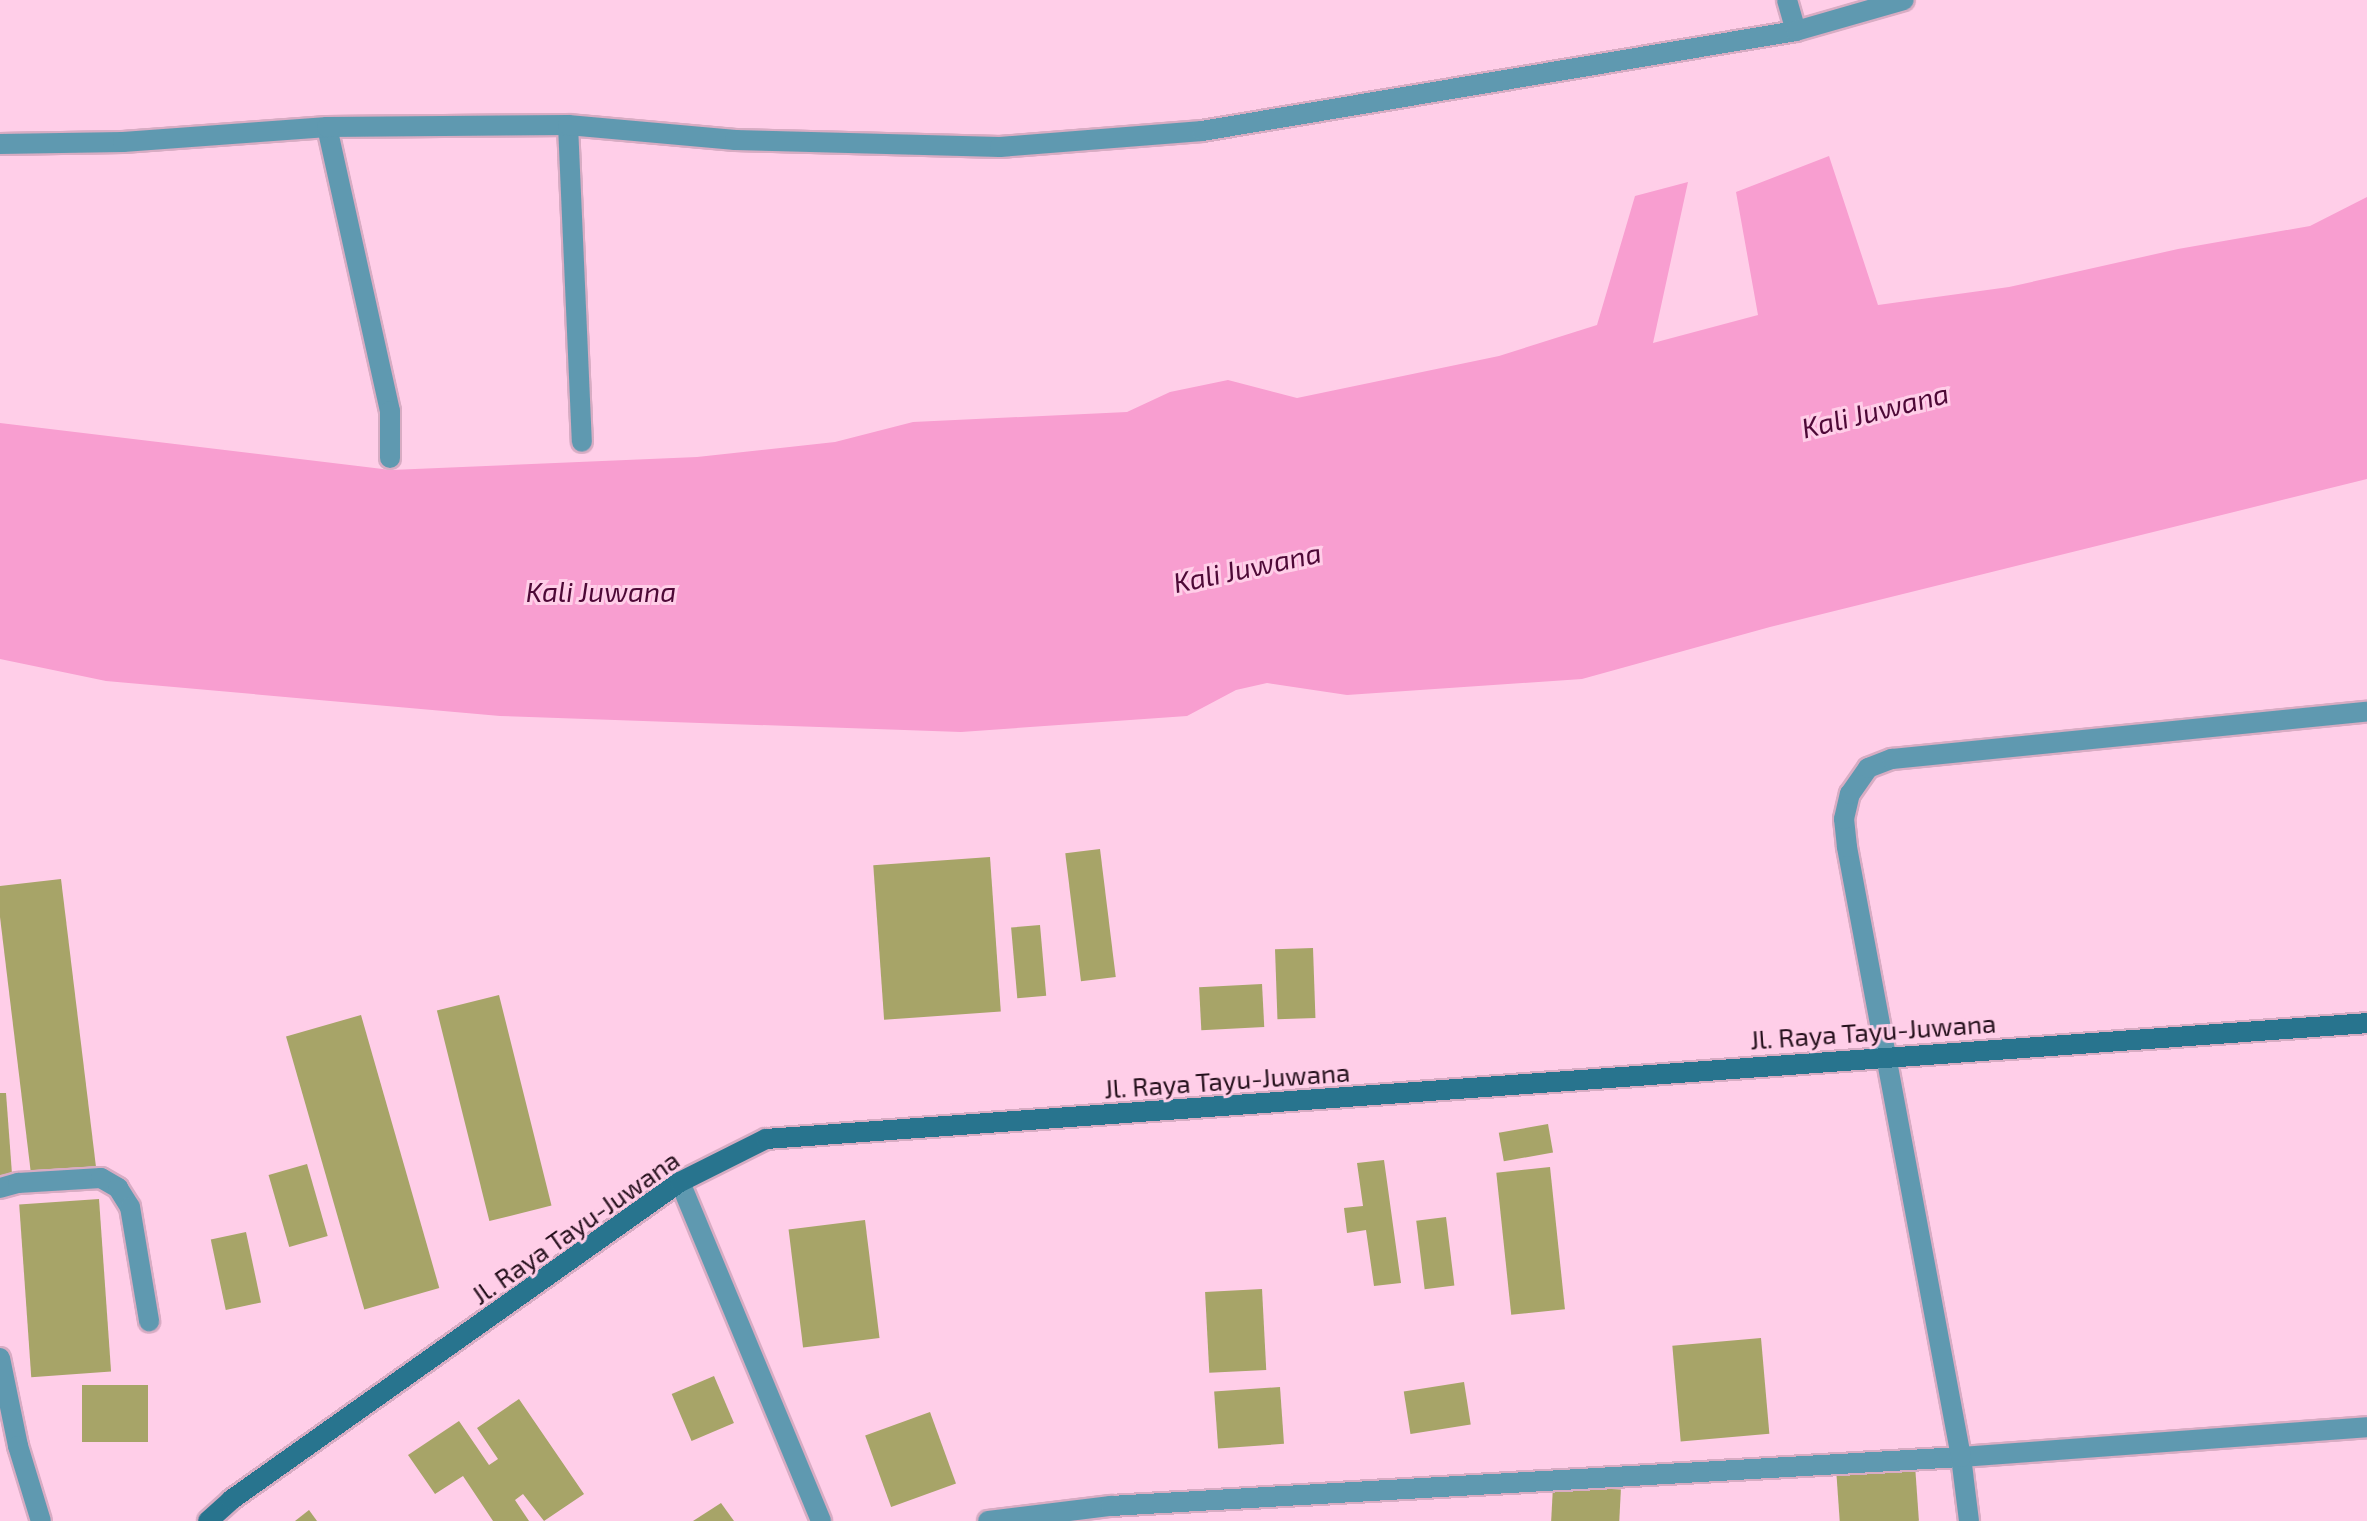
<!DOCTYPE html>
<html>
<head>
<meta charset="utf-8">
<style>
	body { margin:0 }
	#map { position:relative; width:2367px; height:1521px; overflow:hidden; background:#ffcee8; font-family:"Exo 2",sans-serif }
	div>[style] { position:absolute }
	.water>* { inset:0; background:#f89ed0 }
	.building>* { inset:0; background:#a7a468; transform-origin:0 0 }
	.roads { filter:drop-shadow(2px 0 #d8acc3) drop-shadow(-2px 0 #d8acc3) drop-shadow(0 2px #d8acc3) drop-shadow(0 -2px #d8acc3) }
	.minor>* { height:20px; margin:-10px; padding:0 10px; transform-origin:10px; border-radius:10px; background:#5f99b0 }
	.secondary>* { height:20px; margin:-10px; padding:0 10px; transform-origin:10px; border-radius:10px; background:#28748e }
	span { translate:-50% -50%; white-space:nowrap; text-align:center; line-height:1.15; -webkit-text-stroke:6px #ffcee8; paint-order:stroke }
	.street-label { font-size:26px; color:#25101c }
	.water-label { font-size:28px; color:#4e0937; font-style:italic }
</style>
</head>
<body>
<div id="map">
	<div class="water">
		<i style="clip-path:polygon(1829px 156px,1878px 305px,2009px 287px,2178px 249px,2310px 226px,2367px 197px,2367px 479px,1770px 627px,1582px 679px,1347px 695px,1267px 683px,1236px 690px,1187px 716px,961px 732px,500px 716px,106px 681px,0 659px,0 423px,391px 470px,697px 457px,835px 442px,913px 422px,1127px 412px,1170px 392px,1228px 380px,1297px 398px,1499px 356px,1597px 325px,1635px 196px,1688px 182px,1653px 343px,1758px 315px,1736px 192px)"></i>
	</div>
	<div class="building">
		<i style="left:1100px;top:849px;width:129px;height:35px;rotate:83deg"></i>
		<i style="left:990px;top:857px;width:155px;height:117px;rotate:86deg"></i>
		<i style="clip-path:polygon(61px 879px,96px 1167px,31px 1174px,0 917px,0 886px)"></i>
		<i style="left:1040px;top:925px;width:71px;height:29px;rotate:85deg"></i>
		<i style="left:1313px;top:948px;width:70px;height:38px;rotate:88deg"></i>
		<i style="left:1262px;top:984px;width:43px;height:63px;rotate:87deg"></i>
		<i style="left:499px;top:995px;width:217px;height:64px;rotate:76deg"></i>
		<i style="left:361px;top:1015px;width:284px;height:78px;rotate:74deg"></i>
		<i style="clip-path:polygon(0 1093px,6px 1093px,12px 1174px,0 1175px)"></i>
		<i style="left:1548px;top:1124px;width:29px;height:50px;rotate:80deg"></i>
		<i style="clip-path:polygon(1384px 1160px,1401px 1283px,1374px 1286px,1366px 1230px,1347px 1233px,1344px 1208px,1363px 1206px,1357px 1163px)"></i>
		<i style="left:307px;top:1164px;width:75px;height:40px;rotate:74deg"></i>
		<i style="left:1550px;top:1167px;width:143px;height:54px;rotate:84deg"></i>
		<i style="left:99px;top:1199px;width:173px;height:80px;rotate:86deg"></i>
		<i style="left:1446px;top:1217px;width:69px;height:30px;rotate:83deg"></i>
		<i style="left:865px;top:1220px;width:119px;height:77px;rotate:83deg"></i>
		<i style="left:246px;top:1232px;width:72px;height:36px;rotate:78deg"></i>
		<i style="left:1262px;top:1289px;width:81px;height:57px;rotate:87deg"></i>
		<i style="left:1761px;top:1338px;width:96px;height:89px;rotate:85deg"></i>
		<i style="left:714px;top:1376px;width:51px;height:46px;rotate:67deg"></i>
		<i style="left:1464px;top:1382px;width:43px;height:61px;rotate:81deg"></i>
		<i style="left:148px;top:1385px;width:57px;height:66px;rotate:90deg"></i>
		<i style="left:1280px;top:1387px;width:57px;height:66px;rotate:86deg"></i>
		<i style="clip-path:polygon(519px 1399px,584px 1494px,544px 1521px,523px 1494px,515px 1500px,529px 1521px,493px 1521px,463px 1476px,435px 1494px,408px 1455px,459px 1421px,489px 1465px,498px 1459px,477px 1428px)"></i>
		<i style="left:930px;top:1412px;width:76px;height:69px;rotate:70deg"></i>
		<i style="left:1915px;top:1465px;width:56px;height:79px;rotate:86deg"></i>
		<i style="left:1553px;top:1486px;width:68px;height:35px;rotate:3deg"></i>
		<i style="clip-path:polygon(721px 1503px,734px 1521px,693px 1521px)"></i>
		<i style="clip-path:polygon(309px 1510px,317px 1521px,295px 1521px)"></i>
	</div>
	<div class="roads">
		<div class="minor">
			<i style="left:1787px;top:0;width:32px;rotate:74deg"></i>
			<i style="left:568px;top:125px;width:317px;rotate:87.5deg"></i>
			<i style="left:327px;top:127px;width:291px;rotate:77.5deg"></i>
			<i style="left:390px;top:411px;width:47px;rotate:90deg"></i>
			<i style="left:0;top:144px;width:123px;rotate:-0.9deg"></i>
			<i style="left:123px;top:142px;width:205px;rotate:-4.2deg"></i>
			<i style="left:327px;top:127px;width:241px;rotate:-0.5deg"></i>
			<i style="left:568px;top:125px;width:168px;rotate:5.1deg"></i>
			<i style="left:735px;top:140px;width:265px;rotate:1.5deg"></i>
			<i style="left:1000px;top:147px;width:203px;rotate:-4.5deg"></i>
			<i style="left:1202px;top:131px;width:602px;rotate:-9.56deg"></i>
			<i style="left:1796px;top:31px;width:112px;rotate:-16deg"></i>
			<i style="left:680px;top:1182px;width:367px;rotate:67.4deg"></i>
			<i style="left:0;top:1188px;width:19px;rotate:-16deg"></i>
			<i style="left:18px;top:1183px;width:83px;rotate:-3.4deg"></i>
			<i style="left:101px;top:1178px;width:20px;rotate:30deg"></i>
			<i style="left:118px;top:1188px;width:22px;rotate:58deg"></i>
			<i style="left:130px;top:1207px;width:116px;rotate:80.5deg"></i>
			<i style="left:0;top:1358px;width:90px;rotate:78.4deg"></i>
			<i style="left:18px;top:1446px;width:78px;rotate:73deg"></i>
			<i style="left:988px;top:1521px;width:124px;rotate:-7deg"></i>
			<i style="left:1111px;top:1506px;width:851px;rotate:-3.3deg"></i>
			<i style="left:1961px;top:1457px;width:407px;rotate:-4.2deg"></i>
			<i style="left:1969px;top:1521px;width:64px;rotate:-97.1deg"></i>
			<i style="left:1961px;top:1457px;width:621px;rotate:-100.59deg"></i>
			<i style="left:1847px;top:847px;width:28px;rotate:-96deg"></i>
			<i style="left:1844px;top:819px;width:26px;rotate:-77deg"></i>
			<i style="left:1850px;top:794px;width:32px;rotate:-55deg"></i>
			<i style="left:1868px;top:768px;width:26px;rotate:-21deg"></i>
			<i style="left:1892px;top:759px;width:477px;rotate:-5.7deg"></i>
		</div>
		<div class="secondary">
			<i style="left:208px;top:1521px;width:31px;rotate:-42deg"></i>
			<i style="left:231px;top:1500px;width:550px;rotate:-35.31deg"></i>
			<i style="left:680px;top:1182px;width:96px;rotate:-26.6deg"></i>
			<i style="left:766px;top:1139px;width:1605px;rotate:-4.14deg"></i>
		</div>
	</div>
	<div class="street-label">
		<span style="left:1873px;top:1031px;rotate:-4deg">Jl. Raya Tayu-Juwana</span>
		<span style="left:1227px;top:1080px;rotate:-4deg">Jl. Raya Tayu-Juwana</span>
		<span style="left:575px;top:1227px;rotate:-35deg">Jl. Raya Tayu-Juwana</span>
	</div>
	<div class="water-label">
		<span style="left:1875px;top:410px;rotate:-14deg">Kali Juwana</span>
		<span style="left:1247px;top:567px;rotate:-12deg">Kali Juwana</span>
		<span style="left:601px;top:591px">Kali Juwana</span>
	</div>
</div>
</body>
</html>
